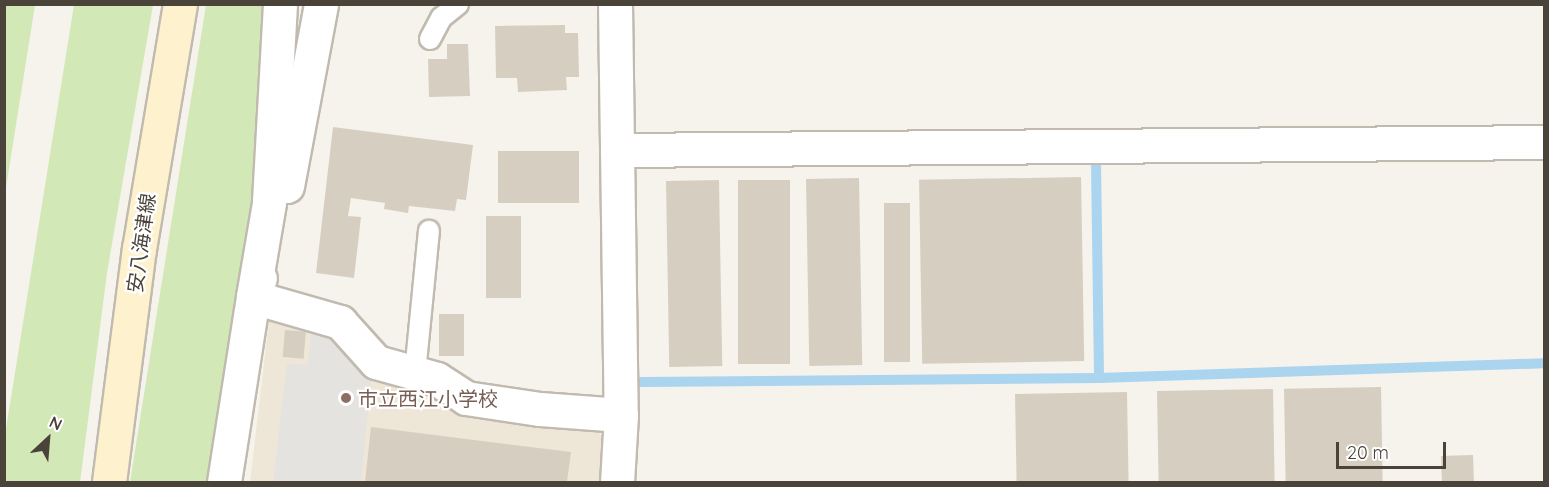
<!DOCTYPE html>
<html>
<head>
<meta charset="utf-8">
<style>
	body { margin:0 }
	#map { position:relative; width:1549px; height:487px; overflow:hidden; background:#f5f3ec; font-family:Quicksand,"Noto Sans JP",sans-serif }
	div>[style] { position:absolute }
	.education>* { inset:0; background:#eee7d7 }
	.green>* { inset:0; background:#d2e8b7 }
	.parking>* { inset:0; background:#e5e3e0 }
	.stream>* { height:10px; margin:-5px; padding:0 5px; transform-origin:5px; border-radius:5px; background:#abd4ef }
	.building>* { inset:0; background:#d7cec2; transform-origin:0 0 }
	.roads { filter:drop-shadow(2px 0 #c1baaf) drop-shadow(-2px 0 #c1baaf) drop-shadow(0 2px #c1baaf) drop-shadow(0 -2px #c1baaf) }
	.lane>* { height:20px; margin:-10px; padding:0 10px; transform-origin:10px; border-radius:10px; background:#fff }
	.street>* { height:33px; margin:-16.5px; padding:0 16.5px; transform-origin:16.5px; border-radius:16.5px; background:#fff }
	.secondary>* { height:33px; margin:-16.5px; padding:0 16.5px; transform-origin:16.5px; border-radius:16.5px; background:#fdf1ce }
	.dots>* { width:16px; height:16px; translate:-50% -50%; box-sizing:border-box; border:3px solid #fff; border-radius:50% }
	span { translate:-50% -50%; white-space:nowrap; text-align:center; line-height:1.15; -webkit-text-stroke:4.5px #fff; paint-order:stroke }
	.street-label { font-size:20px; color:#4a4339 }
	.education-label { font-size:20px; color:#785e54 }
	.left { translate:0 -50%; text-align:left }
	.frame { position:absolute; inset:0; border:6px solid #4a4339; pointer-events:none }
	.north { position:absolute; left:18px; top:409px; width:60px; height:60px; -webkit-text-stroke:4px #fff; paint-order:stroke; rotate:26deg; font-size:16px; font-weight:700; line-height:24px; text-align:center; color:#4a4339 }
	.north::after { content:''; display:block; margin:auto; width:21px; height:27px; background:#4a4339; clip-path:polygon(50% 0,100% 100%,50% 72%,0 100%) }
	.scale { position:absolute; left:1336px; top:442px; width:110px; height:27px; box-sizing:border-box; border:3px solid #4a4339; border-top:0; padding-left:8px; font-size:18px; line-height:21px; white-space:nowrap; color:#4a4339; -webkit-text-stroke:4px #fff; paint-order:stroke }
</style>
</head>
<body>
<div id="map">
	<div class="education">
		<i style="clip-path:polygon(270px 312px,312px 325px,432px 393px,434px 402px,474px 415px,592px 424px,604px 439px,601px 482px,250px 482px)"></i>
	</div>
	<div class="green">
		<i style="clip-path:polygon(5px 4px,35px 5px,5px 194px,4px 5px)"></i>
		<i style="clip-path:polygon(74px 5px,153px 5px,107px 273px,80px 482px,5px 482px,5px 435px)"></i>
		<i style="clip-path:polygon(206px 5px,271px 5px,259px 198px,212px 482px,130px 482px)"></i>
	</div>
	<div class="parking">
		<i style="clip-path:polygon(313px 325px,335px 333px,372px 372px,361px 482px,273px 482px,287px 363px,307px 365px)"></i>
	</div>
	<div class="stream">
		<i style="left:1096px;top:162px;width:216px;rotate:89.2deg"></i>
		<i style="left:641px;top:382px;width:458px;rotate:-0.5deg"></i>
		<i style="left:1099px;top:378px;width:445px;rotate:-1.9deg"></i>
	</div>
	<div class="building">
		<i style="clip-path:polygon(565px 25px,565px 33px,578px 33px,579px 77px,566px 77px,567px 90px,518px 92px,517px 78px,496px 78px,495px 26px)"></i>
		<i style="clip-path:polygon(447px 44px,468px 44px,470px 96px,429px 97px,428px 59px,447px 59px)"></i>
		<i style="clip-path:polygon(333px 127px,473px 145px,466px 200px,457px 199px,455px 211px,409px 206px,408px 213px,384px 209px,385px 203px,351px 198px,348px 216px,361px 217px,354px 278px,316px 273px)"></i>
		<i style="left:498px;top:151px;width:81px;height:52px"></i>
		<i style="left:1081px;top:177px;width:184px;height:162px;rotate:89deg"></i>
		<i style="left:859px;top:178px;width:187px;height:53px;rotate:89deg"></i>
		<i style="left:719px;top:180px;width:186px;height:53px;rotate:89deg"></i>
		<i style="left:738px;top:180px;width:52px;height:184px"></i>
		<i style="left:884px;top:203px;width:26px;height:159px"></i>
		<i style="left:486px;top:216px;width:35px;height:82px"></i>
		<i style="left:439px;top:314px;width:25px;height:42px"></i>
		<i style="left:285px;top:330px;width:21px;height:27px;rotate:5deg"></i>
		<i style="left:1381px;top:387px;width:95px;height:97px;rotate:89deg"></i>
		<i style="left:1273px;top:389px;width:93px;height:116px;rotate:89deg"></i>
		<i style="left:1127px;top:392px;width:90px;height:112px;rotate:89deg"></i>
		<i style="clip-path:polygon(371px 427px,571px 452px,567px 482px,365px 482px)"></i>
		<i style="left:1473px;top:455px;width:27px;height:32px;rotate:88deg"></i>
	</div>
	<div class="roads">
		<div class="lane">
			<i style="left:430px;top:39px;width:24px;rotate:-62deg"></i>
			<i style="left:441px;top:18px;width:22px;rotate:-39deg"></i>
			<i style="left:415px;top:373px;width:143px;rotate:-84.4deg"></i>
		</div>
		<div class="street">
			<i style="left:280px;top:4px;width:199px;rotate:93.2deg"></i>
			<i style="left:269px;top:203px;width:95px;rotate:99.7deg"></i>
			<i style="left:253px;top:297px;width:91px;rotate:16deg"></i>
			<i style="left:340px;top:322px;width:54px;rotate:48deg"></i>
			<i style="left:376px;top:362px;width:63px;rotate:15.6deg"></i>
			<i style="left:437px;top:379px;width:35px;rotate:33deg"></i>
			<i style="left:466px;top:398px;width:75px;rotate:8.5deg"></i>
			<i style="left:540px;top:409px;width:81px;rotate:4.2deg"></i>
			<i style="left:615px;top:4px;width:411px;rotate:89.2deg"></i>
			<i style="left:621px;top:415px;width:67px;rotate:93.4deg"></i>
			<i style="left:617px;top:150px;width:927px;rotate:-0.49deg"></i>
			<i style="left:287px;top:186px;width:185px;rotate:-79.4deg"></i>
			<i style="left:224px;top:482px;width:187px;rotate:-81.1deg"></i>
			<i style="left:253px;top:297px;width:20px;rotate:-70deg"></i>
		</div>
		<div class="secondary">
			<i style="left:109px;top:482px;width:235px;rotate:-82.7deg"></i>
			<i style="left:139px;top:249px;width:248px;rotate:-80.5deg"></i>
		</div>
	</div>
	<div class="dots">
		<i style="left:346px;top:398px;background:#8d6e63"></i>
	</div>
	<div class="street-label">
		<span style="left:141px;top:243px;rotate:-82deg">安八海津線</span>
	</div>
	<div class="education-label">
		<span class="left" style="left:358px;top:398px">市立西江小学校</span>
	</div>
	<div class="frame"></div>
	<div class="north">N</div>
	<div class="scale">20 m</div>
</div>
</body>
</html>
